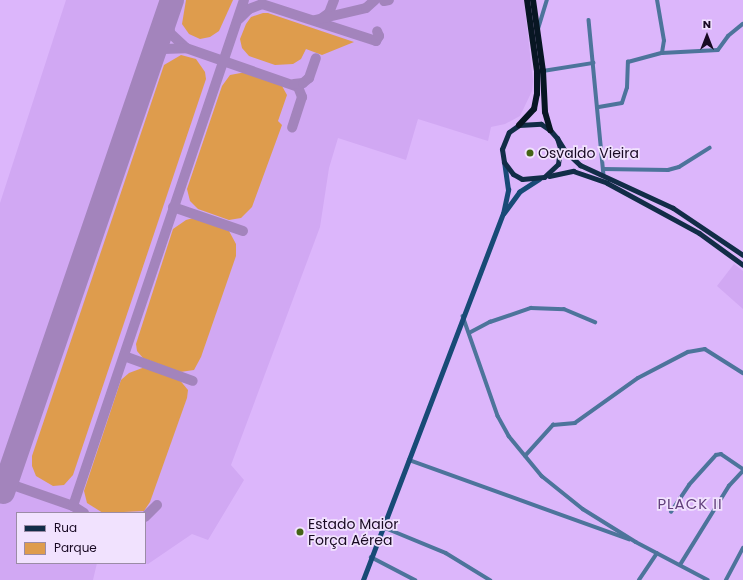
<!DOCTYPE html>
<html>
<head>
<meta charset="utf-8">
<style>
	body { margin:0 }
	#map { position:relative; width:743px; height:580px; overflow:hidden; background:#dcb6fb; font-family:Poppins,sans-serif }
	div>[style] { position:absolute }
	.built>* { inset:0; background:#d1a8f3 }
	.green>* { inset:0; background:#de9c4d }
	.taxiway>* { height:10px; margin:-5px; padding:0 5px; transform-origin:5px; border-radius:5px; background:#a384bc }
	.runway>* { height:24px; margin:-12px; padding:0 12px; transform-origin:12px; border-radius:12px; background:#a384bc }
	.street>* { height:3.5px; margin:-1.75px; padding:0 1.75px; transform-origin:1.75px; border-radius:1.75px; background:#4d749b }
	.secondary>* { height:4.5px; margin:-2.25px; padding:0 2.25px; transform-origin:2.25px; border-radius:2.25px; background:#184a76 }
	.primary>* { height:5px; margin:-2.5px; padding:0 2.5px; transform-origin:2.5px; border-radius:2.5px; background:#122d47 }
	.highway>* { height:6px; margin:-3px; padding:0 3px; transform-origin:3px; border-radius:3px; background:#081623 }
	.dots>* { width:11px; height:11px; translate:-50% -50%; box-sizing:border-box; border:2px solid #f1e2fe; border-radius:50% }
	span { translate:-50% -50%; white-space:nowrap; text-align:center; line-height:1.15; -webkit-text-stroke:3.5px #f1e2fe; paint-order:stroke }
	.poi-label { font-size:14px; color:#190a23 }
	.left { translate:0 -50%; text-align:left }
	.neighbourhood-label { font-size:15px; color:#62407c; letter-spacing:1px }
	.legend { position:absolute; left:16px; top:512px; width:130px; height:52px; box-sizing:border-box; background:#f1e2fe; border:1px solid #9b8ca6; margin:0; padding:5px 7px; list-style:none; font-size:12px; color:#190a23 }
	.legend li { display:flex; align-items:center; gap:8px; height:20px }
	.legend b { width:20px; border:1px solid #9b8ca6 }
	.north { position:absolute; left:687px; top:16px; width:40px; height:40px; -webkit-text-stroke:3px #f1e2fe; paint-order:stroke; rotate:0deg; font-size:11px; font-weight:700; line-height:16px; text-align:center; color:#190a23 }
	.north::after { content:''; display:block; margin:auto; width:14px; height:18px; background:#190a23; clip-path:polygon(50% 0,100% 100%,50% 72%,0 100%) }
</style>
</head>
<body>
<div id="map">
	<div class="built">
		<i style="clip-path:polygon(66px 0,524px 0,533px 81px,532px 91px,520px 116px,505px 124px,491px 127px,488px 141px,418px 119px,406px 160px,338px 138px,329px 168px,320px 227px,231px 465px,244px 480px,208px 540px,192px 534px,148px 564px,145px 563px,145px 513px,17px 513px,17px 563px,97px 563px,93px 580px,0 580px,0 203px)"></i>
		<i style="clip-path:polygon(734px 264px,743px 271px,743px 309px,717px 286px)"></i>
	</div>
	<div class="green">
		<i style="clip-path:polygon(186px 0,233px 0,219px 31px,210px 37px,200px 39px,189px 34px,182px 24px)"></i>
		<i style="clip-path:polygon(263px 13px,268px 13px,354px 42px,322px 55px,306px 49px,301px 59px,293px 64px,275px 65px,249px 56px,242px 48px,240px 39px,246px 24px,251px 17px)"></i>
		<i style="clip-path:polygon(181px 55px,196px 59px,205px 72px,206px 79px,73px 475px,64px 485px,53px 486px,36px 476px,32px 466px,32px 456px,164px 65px)"></i>
		<i style="clip-path:polygon(246px 72px,282px 86px,287px 95px,278px 121px,282px 125px,252px 207px,241px 218px,229px 220px,198px 209px,190px 201px,187px 189px,222px 86px,230px 75px)"></i>
		<i style="clip-path:polygon(193px 218px,229px 231px,236px 244px,236px 256px,201px 357px,194px 370px,180px 372px,143px 358px,137px 351px,136px 344px,173px 229px,186px 220px)"></i>
		<i style="clip-path:polygon(145px 367px,178px 378px,188px 390px,187px 398px,150px 502px,144px 511px,103px 513px,87px 503px,84px 491px,121px 380px,129px 373px)"></i>
	</div>
	<div class="taxiway">
		<i style="left:384px;top:1px;width:5px;rotate:-11deg"></i>
		<i style="left:167px;top:13px;width:20px;rotate:81deg"></i>
		<i style="left:170px;top:33px;width:22px;rotate:43deg"></i>
		<i style="left:186px;top:48px;width:119px;rotate:19.2deg"></i>
		<i style="left:298px;top:87px;width:11px;rotate:68deg"></i>
		<i style="left:302px;top:97px;width:32px;rotate:108deg"></i>
		<i style="left:322px;top:18px;width:9px;rotate:-36deg"></i>
		<i style="left:329px;top:13px;width:14px;rotate:-69deg"></i>
		<i style="left:239px;top:19px;width:14px;rotate:-45deg"></i>
		<i style="left:249px;top:9px;width:14px;rotate:-21deg"></i>
		<i style="left:262px;top:4px;width:120px;rotate:18deg"></i>
		<i style="left:376px;top:41px;width:6px;rotate:-59deg"></i>
		<i style="left:379px;top:36px;width:5px;rotate:-112deg"></i>
		<i style="left:315px;top:20px;width:52px;rotate:-13.2deg"></i>
		<i style="left:366px;top:8px;width:12px;rotate:-42deg"></i>
		<i style="left:148px;top:70px;width:18px;rotate:-61deg"></i>
		<i style="left:157px;top:54px;width:8px;rotate:-40deg"></i>
		<i style="left:163px;top:49px;width:23px;rotate:-2deg"></i>
		<i style="left:294px;top:84px;width:9px;rotate:-6deg"></i>
		<i style="left:303px;top:83px;width:8px;rotate:-40deg"></i>
		<i style="left:309px;top:78px;width:21px;rotate:-71deg"></i>
		<i style="left:173px;top:207px;width:74px;rotate:18.9deg"></i>
		<i style="left:124px;top:356px;width:73px;rotate:19.9deg"></i>
		<i style="left:7px;top:483px;width:70px;rotate:19.2deg"></i>
		<i style="left:73px;top:506px;width:13px;rotate:32deg"></i>
		<i style="left:73px;top:506px;width:534px;rotate:-71.33deg"></i>
		<i style="left:145px;top:517px;width:17px;rotate:-45deg"></i>
	</div>
	<div class="runway">
		<i style="left:3px;top:492px;width:520px;rotate:-71.04deg"></i>
	</div>
	<div class="street">
		<i style="left:589px;top:20px;width:156px;rotate:84.5deg"></i>
		<i style="left:538px;top:29px;width:30px;rotate:-73deg"></i>
		<i style="left:662px;top:53px;width:56px;rotate:-3.1deg"></i>
		<i style="left:718px;top:50px;width:17px;rotate:-54deg"></i>
		<i style="left:728px;top:36px;width:19px;rotate:-39deg"></i>
		<i style="left:543px;top:71px;width:51px;rotate:-9.1deg"></i>
		<i style="left:599px;top:107px;width:23px;rotate:-10deg"></i>
		<i style="left:622px;top:103px;width:16px;rotate:-72deg"></i>
		<i style="left:627px;top:88px;width:26px;rotate:-88deg"></i>
		<i style="left:628px;top:62px;width:35px;rotate:-15deg"></i>
		<i style="left:662px;top:53px;width:12px;rotate:-81deg"></i>
		<i style="left:664px;top:41px;width:42px;rotate:-99.7deg"></i>
		<i style="left:603px;top:169px;width:65px;rotate:0.9deg"></i>
		<i style="left:668px;top:170px;width:11px;rotate:-15deg"></i>
		<i style="left:679px;top:167px;width:36px;rotate:-32deg"></i>
		<i style="left:463px;top:316px;width:106px;rotate:70.7deg"></i>
		<i style="left:498px;top:416px;width:23px;rotate:61deg"></i>
		<i style="left:509px;top:436px;width:52px;rotate:50.5deg"></i>
		<i style="left:542px;top:476px;width:53px;rotate:38.8deg"></i>
		<i style="left:583px;top:509px;width:62px;rotate:31.9deg"></i>
		<i style="left:636px;top:542px;width:81px;rotate:27.8deg"></i>
		<i style="left:469px;top:333px;width:24px;rotate:-28deg"></i>
		<i style="left:490px;top:322px;width:43px;rotate:-18.9deg"></i>
		<i style="left:531px;top:308px;width:33px;rotate:2deg"></i>
		<i style="left:564px;top:309px;width:34px;rotate:23deg"></i>
		<i style="left:525px;top:456px;width:42px;rotate:-47.9deg"></i>
		<i style="left:553px;top:425px;width:22px;rotate:-5deg"></i>
		<i style="left:575px;top:423px;width:77px;rotate:-35.5deg"></i>
		<i style="left:638px;top:378px;width:56px;rotate:-27.5deg"></i>
		<i style="left:688px;top:352px;width:17px;rotate:-10deg"></i>
		<i style="left:705px;top:349px;width:45px;rotate:32.3deg"></i>
		<i style="left:409px;top:460px;width:234px;rotate:19.8deg"></i>
		<i style="left:671px;top:512px;width:32px;rotate:-56deg"></i>
		<i style="left:689px;top:485px;width:40px;rotate:-48deg"></i>
		<i style="left:716px;top:455px;width:5px;rotate:-11deg"></i>
		<i style="left:721px;top:454px;width:27px;rotate:34deg"></i>
		<i style="left:383px;top:527px;width:68px;rotate:22.4deg"></i>
		<i style="left:446px;top:553px;width:52px;rotate:31.5deg"></i>
		<i style="left:371px;top:557px;width:50px;rotate:27.6deg"></i>
		<i style="left:680px;top:565px;width:93px;rotate:-58.2deg"></i>
		<i style="left:729px;top:486px;width:21px;rotate:-47deg"></i>
		<i style="left:639px;top:580px;width:32px;rotate:-56deg"></i>
		<i style="left:726px;top:580px;width:36px;rotate:-62deg"></i>
	</div>
	<div class="secondary">
		<i style="left:504px;top:213px;width:26px;rotate:-54deg"></i>
		<i style="left:519px;top:192px;width:24px;rotate:-33deg"></i>
		<i style="left:363px;top:580px;width:392px;rotate:-69.1deg"></i>
		<i style="left:503px;top:214px;width:25px;rotate:-78deg"></i>
		<i style="left:508px;top:190px;width:27px;rotate:-98deg"></i>
	</div>
	<div class="primary">
		<i style="left:557px;top:138px;width:10px;rotate:73deg"></i>
		<i style="left:560px;top:148px;width:16px;rotate:97deg"></i>
		<i style="left:558px;top:164px;width:19px;rotate:137deg"></i>
		<i style="left:544px;top:177px;width:22px;rotate:175deg"></i>
		<i style="left:522px;top:179px;width:10px;rotate:-151deg"></i>
		<i style="left:513px;top:174px;width:15px;rotate:-127deg"></i>
		<i style="left:504px;top:162px;width:13px;rotate:-99deg"></i>
		<i style="left:502px;top:149px;width:18px;rotate:-68deg"></i>
		<i style="left:509px;top:132px;width:12px;rotate:-35deg"></i>
		<i style="left:519px;top:125px;width:22px;rotate:-3deg"></i>
		<i style="left:541px;top:124px;width:11px;rotate:34deg"></i>
		<i style="left:550px;top:130px;width:11px;rotate:49deg"></i>
		<i style="left:557px;top:138px;width:15px;rotate:58deg"></i>
		<i style="left:565px;top:151px;width:21px;rotate:43deg"></i>
		<i style="left:580px;top:165px;width:102px;rotate:24.8deg"></i>
		<i style="left:673px;top:208px;width:84px;rotate:33.9deg"></i>
		<i style="left:549px;top:176px;width:25px;rotate:-12deg"></i>
		<i style="left:573px;top:171px;width:36px;rotate:19deg"></i>
		<i style="left:607px;top:183px;width:105px;rotate:28.5deg"></i>
		<i style="left:699px;top:233px;width:54px;rotate:36deg"></i>
	</div>
	<div class="highway">
		<i style="left:533px;top:0;width:72px;rotate:82deg"></i>
		<i style="left:543px;top:71px;width:41px;rotate:87.2deg"></i>
		<i style="left:545px;top:112px;width:19px;rotate:74deg"></i>
		<i style="left:519px;top:125px;width:22px;rotate:-47deg"></i>
		<i style="left:534px;top:109px;width:15px;rotate:-79deg"></i>
		<i style="left:537px;top:94px;width:23px;rotate:-90deg"></i>
		<i style="left:537px;top:71px;width:72px;rotate:-98deg"></i>
	</div>
	<div class="dots">
		<i style="left:530px;top:153px;background:#446316"></i>
		<i style="left:300px;top:532px;background:#446316"></i>
	</div>
	<div class="poi-label">
		<span class="left" style="left:538px;top:153px">Osvaldo Vieira</span>
		<span class="left" style="left:308px;top:532px">Estado Maior<br>Força Aérea</span>
	</div>
	<div class="neighbourhood-label">
		<span style="left:690px;top:504px">PLACK II</span>
	</div>
	<ul class="legend">
	<li><b style="height:5px;background:#122d47"></b>Rua</li>
	<li><b style="height:11px;background:#de9c4d"></b>Parque</li>
	</ul>
	<div class="north">N</div>
</div>
</body>
</html>
